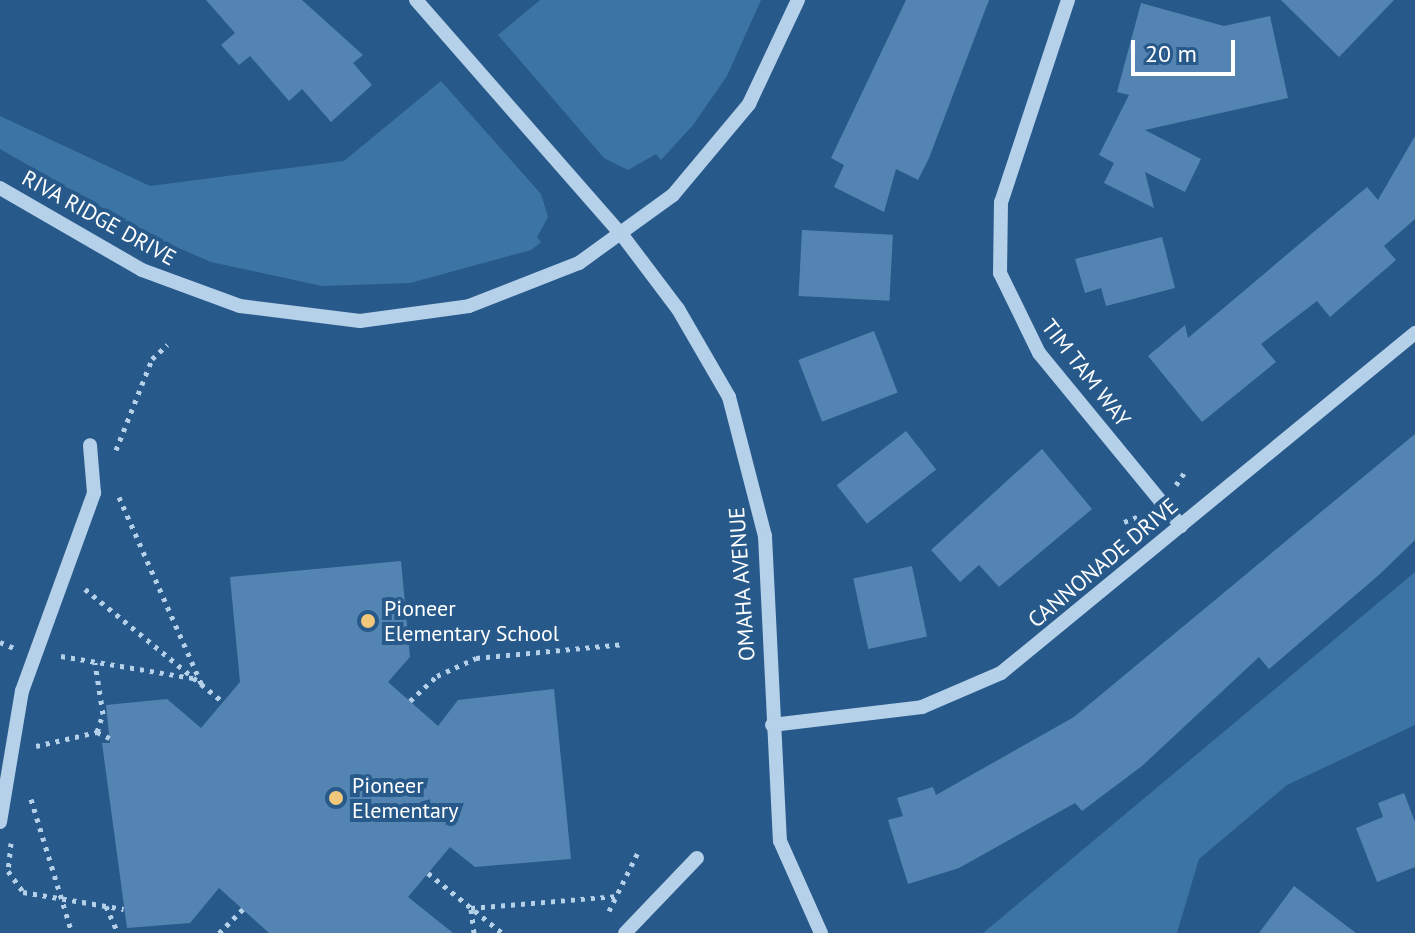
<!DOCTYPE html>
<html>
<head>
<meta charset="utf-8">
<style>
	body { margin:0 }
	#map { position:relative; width:1415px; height:933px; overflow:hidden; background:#27598a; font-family:"PT Sans",sans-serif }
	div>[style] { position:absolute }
	.green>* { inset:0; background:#3c74a6 }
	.building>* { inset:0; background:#5485b2; transform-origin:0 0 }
	.path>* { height:5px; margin-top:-2.5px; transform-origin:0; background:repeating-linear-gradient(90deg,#b5d0e9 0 4px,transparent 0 10px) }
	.minor>* { height:14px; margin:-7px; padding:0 7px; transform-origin:7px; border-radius:7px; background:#b5d0e9 }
	.dots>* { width:22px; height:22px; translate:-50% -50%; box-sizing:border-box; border:4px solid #27598a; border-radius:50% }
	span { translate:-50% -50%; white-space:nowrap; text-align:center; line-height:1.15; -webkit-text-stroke:8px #27598a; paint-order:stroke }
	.street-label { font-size:22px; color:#fff }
	.poi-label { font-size:22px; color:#fff }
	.left { translate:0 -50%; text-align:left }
	.scale { position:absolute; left:1131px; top:40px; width:104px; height:36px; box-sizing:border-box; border:4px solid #fff; border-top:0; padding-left:10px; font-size:24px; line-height:28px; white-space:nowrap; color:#fff; -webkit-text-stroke:6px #27598a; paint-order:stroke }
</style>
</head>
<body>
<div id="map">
	<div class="green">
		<i style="clip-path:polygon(540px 0,761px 0,727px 76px,693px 125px,661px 160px,656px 154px,628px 170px,604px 158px,498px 35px)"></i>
		<i style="clip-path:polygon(441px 81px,541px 194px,548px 217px,537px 237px,541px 242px,531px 250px,410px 283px,322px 286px,211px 262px,153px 237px,0 149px,0 116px,150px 186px,344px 161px)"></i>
		<i style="clip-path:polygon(1415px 572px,1415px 725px,1287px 785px,1199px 859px,1177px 933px,983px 933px)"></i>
	</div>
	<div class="building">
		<i style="clip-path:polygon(206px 0,302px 0,363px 55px,353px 63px,372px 85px,331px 122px,302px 89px,289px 101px,250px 56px,239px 65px,221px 45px,235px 33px)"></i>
		<i style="clip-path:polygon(906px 0,989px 0,929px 158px,918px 180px,896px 169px,884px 212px,834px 187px,844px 165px,831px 158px)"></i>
		<i style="clip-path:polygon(1281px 0,1394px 0,1339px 57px)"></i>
		<i style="clip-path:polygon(1141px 3px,1224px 26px,1270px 16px,1288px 98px,1145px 130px,1201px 159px,1185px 192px,1145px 172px,1154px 208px,1104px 183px,1114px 163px,1099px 155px,1129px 95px,1117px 92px)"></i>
		<i style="clip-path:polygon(1415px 136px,1415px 219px,1384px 246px,1396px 260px,1330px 317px,1317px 301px,1261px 344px,1276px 362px,1202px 422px,1148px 356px,1185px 325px,1188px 338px,1367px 187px,1378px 200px)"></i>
		<i style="left:802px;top:230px;width:91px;height:66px;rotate:3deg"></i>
		<i style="clip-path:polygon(1162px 237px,1175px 288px,1106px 306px,1101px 288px,1085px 293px,1075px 259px)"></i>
		<i style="left:874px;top:331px;width:66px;height:81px;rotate:69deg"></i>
		<i style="left:906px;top:431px;width:49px;height:88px;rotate:52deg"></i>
		<i style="clip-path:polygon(1415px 434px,1415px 540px,1380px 574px,1269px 669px,1259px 657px,1142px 766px,1082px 811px,1075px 803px,959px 868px,908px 884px,888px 820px,903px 816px,897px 798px,933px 787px,936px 795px,1074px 717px)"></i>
		<i style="clip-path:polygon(1042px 449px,1092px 509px,999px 587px,979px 565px,960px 582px,931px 550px)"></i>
		<i style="clip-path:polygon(401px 561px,410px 657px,388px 682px,438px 726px,458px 700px,554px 689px,571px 859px,475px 867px,450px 847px,408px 897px,453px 933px,269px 933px,219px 888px,190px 923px,127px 928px,102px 743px,110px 743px,106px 705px,167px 699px,201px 728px,240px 682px,230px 577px)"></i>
		<i style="left:912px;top:566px;width:72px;height:60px;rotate:78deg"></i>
		<i style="clip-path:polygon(1404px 793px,1415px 822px,1415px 867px,1377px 882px,1356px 828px,1383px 817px,1378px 803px)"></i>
		<i style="clip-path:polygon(1294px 886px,1356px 933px,1259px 933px)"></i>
	</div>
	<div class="path">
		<i style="left:116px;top:450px;width:98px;rotate:-68.4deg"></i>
		<i style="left:152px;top:359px;width:21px;rotate:-43deg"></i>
		<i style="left:1176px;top:485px;width:18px;rotate:-56deg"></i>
		<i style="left:119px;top:497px;width:206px;rotate:66.2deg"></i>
		<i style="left:1124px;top:522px;width:19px;rotate:-21deg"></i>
		<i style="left:85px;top:589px;width:178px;rotate:39.3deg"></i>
		<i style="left:0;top:642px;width:15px;rotate:23deg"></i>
		<i style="left:61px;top:656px;width:134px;rotate:9.5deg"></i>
		<i style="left:410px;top:701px;width:37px;rotate:-43deg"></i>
		<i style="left:437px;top:676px;width:43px;rotate:-24.8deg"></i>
		<i style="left:476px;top:658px;width:149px;rotate:-5.4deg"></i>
		<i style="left:97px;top:732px;width:14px;rotate:25deg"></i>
		<i style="left:36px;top:746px;width:63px;rotate:-12.9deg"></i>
		<i style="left:97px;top:732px;width:19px;rotate:-72deg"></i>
		<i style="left:103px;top:714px;width:52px;rotate:-98.9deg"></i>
		<i style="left:31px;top:799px;width:140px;rotate:73deg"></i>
		<i style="left:11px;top:843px;width:28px;rotate:96deg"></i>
		<i style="left:8px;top:871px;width:26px;rotate:54deg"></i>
		<i style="left:23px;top:892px;width:102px;rotate:9.6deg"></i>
		<i style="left:428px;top:873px;width:95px;rotate:39deg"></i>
		<i style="left:106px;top:906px;width:30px;rotate:66deg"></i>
		<i style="left:609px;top:911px;width:68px;rotate:-63.8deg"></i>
		<i style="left:219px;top:933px;width:34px;rotate:-45deg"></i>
		<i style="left:474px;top:933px;width:25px;rotate:-97deg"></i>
		<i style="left:471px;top:908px;width:145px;rotate:-4.7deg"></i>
	</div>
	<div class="minor">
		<i style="left:416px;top:0;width:313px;rotate:48.8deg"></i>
		<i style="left:622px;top:235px;width:93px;rotate:52.9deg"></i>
		<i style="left:678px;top:309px;width:102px;rotate:59.9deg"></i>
		<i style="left:729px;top:397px;width:144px;rotate:75.5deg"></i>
		<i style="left:765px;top:536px;width:305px;rotate:87.2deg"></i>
		<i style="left:780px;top:841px;width:101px;rotate:66deg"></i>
		<i style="left:1068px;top:0;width:213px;rotate:108.3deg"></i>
		<i style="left:1001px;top:202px;width:71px;rotate:90.8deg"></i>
		<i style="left:1000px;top:273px;width:89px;rotate:64deg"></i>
		<i style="left:1039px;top:353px;width:224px;rotate:50.6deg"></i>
		<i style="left:0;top:188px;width:164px;rotate:30deg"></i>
		<i style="left:142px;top:270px;width:104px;rotate:20.2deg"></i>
		<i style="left:240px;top:306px;width:121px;rotate:7.1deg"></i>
		<i style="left:360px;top:321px;width:110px;rotate:-7.8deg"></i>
		<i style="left:469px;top:306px;width:118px;rotate:-21.4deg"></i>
		<i style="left:579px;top:263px;width:116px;rotate:-35.9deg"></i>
		<i style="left:673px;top:195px;width:119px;rotate:-50.1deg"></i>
		<i style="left:749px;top:104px;width:115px;rotate:-64.8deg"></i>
		<i style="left:772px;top:725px;width:151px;rotate:-6.8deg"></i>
		<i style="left:922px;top:707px;width:86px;rotate:-23.3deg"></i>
		<i style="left:1001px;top:673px;width:536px;rotate:-39.39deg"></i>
		<i style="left:0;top:822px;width:133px;rotate:-80.5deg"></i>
		<i style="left:22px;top:691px;width:211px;rotate:-70deg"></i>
		<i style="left:94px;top:493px;width:48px;rotate:-94.8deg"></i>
		<i style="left:625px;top:933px;width:104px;rotate:-46.2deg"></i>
	</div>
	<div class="dots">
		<i style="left:368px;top:621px;background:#f1c77b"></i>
		<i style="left:336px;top:798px;background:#f1c77b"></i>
	</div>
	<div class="street-label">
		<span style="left:99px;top:218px;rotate:29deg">RIVA RIDGE DRIVE</span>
		<span style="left:1086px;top:373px;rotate:52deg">TIM TAM WAY</span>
		<span style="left:1103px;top:563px;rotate:-40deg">CANNONADE DRIVE</span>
		<span style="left:742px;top:584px;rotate:-94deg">OMAHA AVENUE</span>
	</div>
	<div class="poi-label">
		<span class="left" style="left:384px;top:621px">Pioneer<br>Elementary School</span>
		<span class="left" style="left:352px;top:798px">Pioneer<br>Elementary</span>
	</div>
	<div class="scale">20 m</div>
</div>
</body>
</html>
